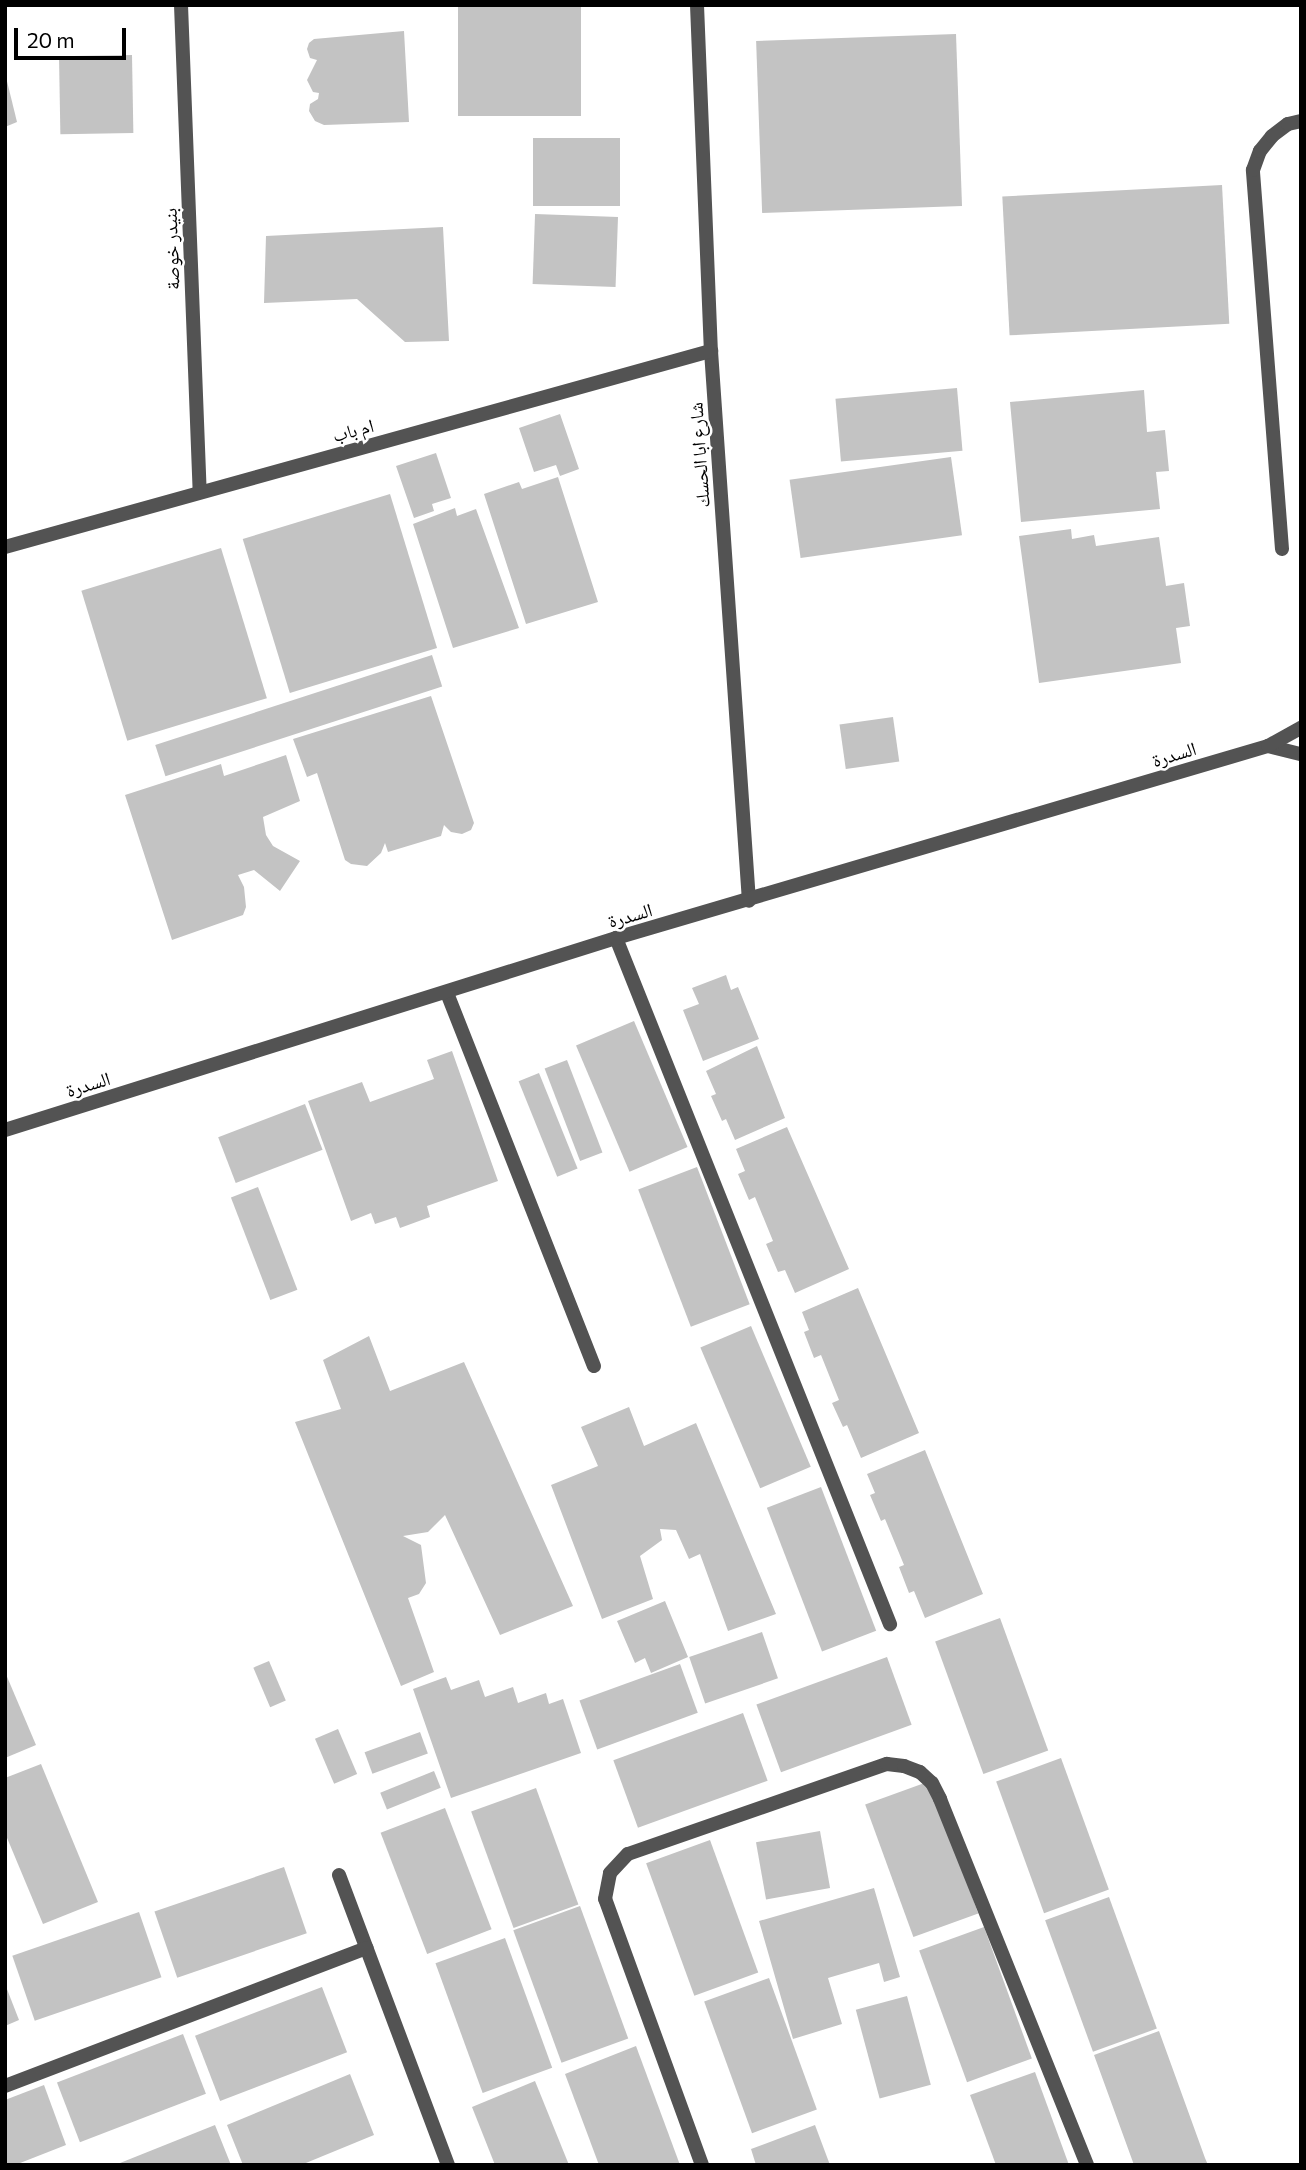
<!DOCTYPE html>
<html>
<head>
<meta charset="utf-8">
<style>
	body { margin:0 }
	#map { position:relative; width:1306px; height:2170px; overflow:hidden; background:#fff; font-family:Commissioner,"Noto Naskh Arabic",sans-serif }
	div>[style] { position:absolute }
	.building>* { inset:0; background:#c3c3c3; transform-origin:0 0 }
	.lane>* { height:14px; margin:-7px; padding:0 7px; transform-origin:7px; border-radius:7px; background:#535353 }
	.street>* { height:14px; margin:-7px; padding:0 7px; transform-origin:7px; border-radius:7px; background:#535353 }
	span { translate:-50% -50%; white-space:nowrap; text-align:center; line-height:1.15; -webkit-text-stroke:5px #fff; paint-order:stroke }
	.street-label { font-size:19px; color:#000 }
	.frame { position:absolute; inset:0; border:7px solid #000; pointer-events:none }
	.scale { position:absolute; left:14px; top:28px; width:112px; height:32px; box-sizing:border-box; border:4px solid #000; border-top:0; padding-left:9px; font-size:21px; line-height:24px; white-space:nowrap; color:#000; -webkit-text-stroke:5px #fff; paint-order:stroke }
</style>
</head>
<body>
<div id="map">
	<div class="building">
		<i style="left:458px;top:5px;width:123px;height:111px"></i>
		<i style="clip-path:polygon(404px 31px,409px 122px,324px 125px,315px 121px,309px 111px,310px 104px,318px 99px,319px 93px,313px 92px,307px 80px,317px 60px,310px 58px,307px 49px,309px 43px,314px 39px)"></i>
		<i style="left:956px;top:34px;width:172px;height:200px;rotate:88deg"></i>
		<i style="left:132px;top:55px;width:78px;height:73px;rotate:89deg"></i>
		<i style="clip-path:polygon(5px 73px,17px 122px,5px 127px)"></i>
		<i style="left:620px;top:138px;width:68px;height:87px;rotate:90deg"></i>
		<i style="left:1222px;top:185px;width:139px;height:220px;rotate:87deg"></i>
		<i style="left:618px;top:217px;width:70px;height:83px;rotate:92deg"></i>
		<i style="clip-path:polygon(443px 227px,449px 341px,405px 342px,357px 299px,264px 303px,266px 236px)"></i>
		<i style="left:957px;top:388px;width:63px;height:122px;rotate:85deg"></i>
		<i style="clip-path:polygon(1144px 390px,1147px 432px,1165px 430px,1169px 471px,1156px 472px,1160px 509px,1021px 522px,1010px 402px)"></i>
		<i style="clip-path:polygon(560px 414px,579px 469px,560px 476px,556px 465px,534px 472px,519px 428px)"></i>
		<i style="clip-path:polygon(436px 453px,451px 498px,432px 504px,434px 511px,414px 518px,396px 466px)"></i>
		<i style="left:951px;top:457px;width:79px;height:163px;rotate:82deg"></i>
		<i style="clip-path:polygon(558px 477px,598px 602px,526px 624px,484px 494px,519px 482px,522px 489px)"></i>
		<i style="left:390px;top:494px;width:161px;height:154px;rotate:73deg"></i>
		<i style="clip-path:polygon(455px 508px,457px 516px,476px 509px,519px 628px,453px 648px,413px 524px)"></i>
		<i style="clip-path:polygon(1071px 529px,1072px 539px,1094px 535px,1096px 546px,1159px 537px,1166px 586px,1184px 583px,1190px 626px,1176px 628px,1181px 663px,1039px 683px,1019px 536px)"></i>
		<i style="left:221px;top:548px;width:157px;height:146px;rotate:73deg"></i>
		<i style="left:432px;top:655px;width:33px;height:291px;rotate:72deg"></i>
		<i style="clip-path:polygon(431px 696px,474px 823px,471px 830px,462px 834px,451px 832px,444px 825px,441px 836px,388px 852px,385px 843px,381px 853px,367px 866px,351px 864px,345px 860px,317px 773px,307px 777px,293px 739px)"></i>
		<i style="left:893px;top:717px;width:45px;height:54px;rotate:82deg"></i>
		<i style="clip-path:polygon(286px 755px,300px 801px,263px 817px,266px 835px,273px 846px,300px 861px,280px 891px,254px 870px,238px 875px,244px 887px,246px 907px,243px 915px,172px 940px,125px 795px,221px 764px,224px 776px)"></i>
		<i style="clip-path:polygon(726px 975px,731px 990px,738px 987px,759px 1039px,703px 1061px,683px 1010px,699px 1004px,692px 988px)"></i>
		<i style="left:634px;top:1021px;width:137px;height:63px;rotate:67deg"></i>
		<i style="clip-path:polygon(757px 1046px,785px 1118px,735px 1140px,726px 1119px,722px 1121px,711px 1096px,716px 1094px,706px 1071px)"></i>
		<i style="clip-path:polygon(452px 1051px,498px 1181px,427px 1206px,430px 1217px,400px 1228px,396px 1217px,375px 1224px,371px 1213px,351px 1221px,308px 1101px,362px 1082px,370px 1102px,434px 1079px,427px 1060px)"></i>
		<i style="left:567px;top:1060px;width:99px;height:24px;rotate:69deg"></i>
		<i style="left:539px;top:1073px;width:103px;height:22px;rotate:68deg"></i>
		<i style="left:305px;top:1104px;width:49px;height:93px;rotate:69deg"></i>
		<i style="clip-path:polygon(787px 1127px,849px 1269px,795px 1293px,785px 1270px,778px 1272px,766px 1244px,773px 1241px,755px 1197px,749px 1200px,738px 1174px,745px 1171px,736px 1149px)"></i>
		<i style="left:697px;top:1167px;width:147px;height:63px;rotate:69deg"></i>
		<i style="left:258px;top:1187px;width:110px;height:29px;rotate:69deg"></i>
		<i style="clip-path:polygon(858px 1288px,919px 1433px,861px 1458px,847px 1425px,843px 1427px,832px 1403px,839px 1400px,821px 1355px,814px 1358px,804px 1332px,809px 1330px,802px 1312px)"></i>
		<i style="left:751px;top:1326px;width:153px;height:55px;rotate:67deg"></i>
		<i style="clip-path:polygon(369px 1336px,390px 1391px,464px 1362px,573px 1606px,500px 1635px,445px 1515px,428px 1532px,403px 1536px,421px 1545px,426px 1583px,419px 1594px,408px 1598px,434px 1672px,401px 1686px,295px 1422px,341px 1409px,323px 1360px)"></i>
		<i style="clip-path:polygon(629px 1407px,644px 1446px,696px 1423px,776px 1614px,728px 1631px,700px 1554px,689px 1559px,676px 1530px,660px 1529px,662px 1540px,640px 1556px,653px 1599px,602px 1619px,551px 1485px,598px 1466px,581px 1427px)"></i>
		<i style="clip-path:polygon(925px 1450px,983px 1594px,925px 1618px,914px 1591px,909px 1593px,899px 1567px,904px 1565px,885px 1519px,881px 1521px,870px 1495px,875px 1493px,867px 1474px)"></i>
		<i style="left:821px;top:1487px;width:154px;height:58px;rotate:69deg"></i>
		<i style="clip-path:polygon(665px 1601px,688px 1657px,651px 1673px,645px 1658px,635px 1663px,617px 1621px)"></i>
		<i style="left:1000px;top:1618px;width:141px;height:69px;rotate:70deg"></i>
		<i style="left:762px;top:1632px;width:49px;height:77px;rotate:71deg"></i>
		<i style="left:887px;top:1657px;width:72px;height:139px;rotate:70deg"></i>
		<i style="left:269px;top:1661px;width:43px;height:17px;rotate:67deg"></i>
		<i style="left:680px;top:1664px;width:52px;height:107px;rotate:70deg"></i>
		<i style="clip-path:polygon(5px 1672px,36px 1745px,5px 1758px)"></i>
		<i style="clip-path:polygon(446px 1677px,451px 1690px,479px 1680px,485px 1697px,513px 1687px,518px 1703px,546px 1693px,549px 1704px,563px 1699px,581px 1753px,451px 1798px,413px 1689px)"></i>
		<i style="left:743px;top:1713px;width:72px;height:138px;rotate:70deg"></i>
		<i style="left:338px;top:1729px;width:49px;height:25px;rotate:67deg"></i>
		<i style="left:420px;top:1732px;width:23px;height:59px;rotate:70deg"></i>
		<i style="left:1061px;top:1758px;width:140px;height:69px;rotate:70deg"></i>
		<i style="clip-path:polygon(41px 1764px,98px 1902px,43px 1924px,5px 1833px,5px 1778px)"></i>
		<i style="left:434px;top:1771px;width:18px;height:58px;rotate:68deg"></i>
		<i style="left:930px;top:1781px;width:141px;height:69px;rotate:70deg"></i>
		<i style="left:536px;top:1788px;width:124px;height:69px;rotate:70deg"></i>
		<i style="left:445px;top:1808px;width:130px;height:69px;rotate:69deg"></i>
		<i style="left:820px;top:1831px;width:58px;height:65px;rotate:80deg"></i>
		<i style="left:710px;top:1840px;width:141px;height:68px;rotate:70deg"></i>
		<i style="left:284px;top:1867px;width:70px;height:137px;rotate:71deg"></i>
		<i style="clip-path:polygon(874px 1888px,900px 1977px,884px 1982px,879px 1963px,828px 1978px,842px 2024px,793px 2039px,759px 1921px)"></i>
		<i style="left:1109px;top:1897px;width:140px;height:68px;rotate:70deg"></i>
		<i style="left:580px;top:1906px;width:141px;height:71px;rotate:70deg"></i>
		<i style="left:139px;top:1912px;width:69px;height:134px;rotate:71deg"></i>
		<i style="left:984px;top:1927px;width:140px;height:69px;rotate:70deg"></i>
		<i style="left:505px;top:1938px;width:138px;height:74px;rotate:70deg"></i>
		<i style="left:769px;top:1978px;width:140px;height:69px;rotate:70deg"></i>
		<i style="clip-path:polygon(5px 1984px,19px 2020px,5px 2026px)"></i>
		<i style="left:322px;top:1987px;width:70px;height:136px;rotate:69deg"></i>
		<i style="left:907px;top:1996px;width:92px;height:53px;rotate:75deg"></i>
		<i style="clip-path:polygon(1159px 2031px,1205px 2158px,1208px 2165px,1134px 2165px,1094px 2055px)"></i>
		<i style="left:183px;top:2034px;width:64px;height:135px;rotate:69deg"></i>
		<i style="clip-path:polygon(636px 2046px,680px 2165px,599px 2165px,565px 2074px)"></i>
		<i style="clip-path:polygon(1035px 2072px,1069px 2165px,996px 2165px,970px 2095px)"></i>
		<i style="clip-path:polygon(350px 2074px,374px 2135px,301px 2165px,243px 2165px,227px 2125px)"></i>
		<i style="clip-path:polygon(535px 2081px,569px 2165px,495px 2165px,472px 2107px)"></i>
		<i style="clip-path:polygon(44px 2085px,66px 2145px,15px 2165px,5px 2165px,5px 2100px)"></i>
		<i style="clip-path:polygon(215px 2125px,231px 2165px,115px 2165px)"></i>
		<i style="clip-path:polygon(815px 2125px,830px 2165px,756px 2165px,751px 2149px)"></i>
	</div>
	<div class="lane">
		<i style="left:1282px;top:549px;width:380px;rotate:-94.4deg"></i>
		<i style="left:1253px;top:170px;width:20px;rotate:-70deg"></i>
		<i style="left:1260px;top:151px;width:19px;rotate:-51deg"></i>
		<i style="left:1272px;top:136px;width:20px;rotate:-37deg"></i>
		<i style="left:1288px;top:124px;width:13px;rotate:-13deg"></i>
		<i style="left:616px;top:938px;width:739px;rotate:68.23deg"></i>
		<i style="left:447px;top:993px;width:401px;rotate:68.5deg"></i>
		<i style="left:339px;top:1875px;width:310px;rotate:69.4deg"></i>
		<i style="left:5px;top:2086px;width:387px;rotate:-20.9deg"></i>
		<i style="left:702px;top:2165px;width:283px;rotate:-110deg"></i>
		<i style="left:605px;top:1899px;width:26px;rotate:-79deg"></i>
		<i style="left:610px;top:1873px;width:26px;rotate:-47deg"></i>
		<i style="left:628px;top:1854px;width:274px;rotate:-19.2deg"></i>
		<i style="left:887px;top:1764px;width:17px;rotate:7deg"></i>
		<i style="left:904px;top:1766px;width:17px;rotate:21deg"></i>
		<i style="left:920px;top:1772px;width:16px;rotate:43deg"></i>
		<i style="left:932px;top:1783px;width:18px;rotate:63deg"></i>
		<i style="left:940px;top:1799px;width:394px;rotate:68.1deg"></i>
	</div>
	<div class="street">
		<i style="left:181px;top:5px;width:486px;rotate:87.8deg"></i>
		<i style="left:697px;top:5px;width:346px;rotate:87.7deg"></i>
		<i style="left:711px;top:351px;width:551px;rotate:86.05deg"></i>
		<i style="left:5px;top:547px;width:733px;rotate:-15.52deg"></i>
		<i style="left:1268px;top:746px;width:34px;rotate:14deg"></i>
		<i style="left:5px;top:1130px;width:640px;rotate:-17.44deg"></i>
		<i style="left:616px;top:938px;width:680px;rotate:-16.41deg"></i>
		<i style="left:1268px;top:746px;width:38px;rotate:-29deg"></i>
	</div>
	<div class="street-label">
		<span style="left:171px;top:249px;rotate:-92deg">بنيدر خوصة</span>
		<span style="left:353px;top:430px;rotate:-15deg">ام باب</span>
		<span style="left:699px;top:455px;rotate:-94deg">شارع ابا الحسك</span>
		<span style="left:1174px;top:754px;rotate:-17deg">السدرة</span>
		<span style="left:630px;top:915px;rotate:-16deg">السدرة</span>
		<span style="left:88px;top:1084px;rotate:-17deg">السدرة</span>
	</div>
	<div class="frame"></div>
	<div class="scale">20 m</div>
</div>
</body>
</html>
